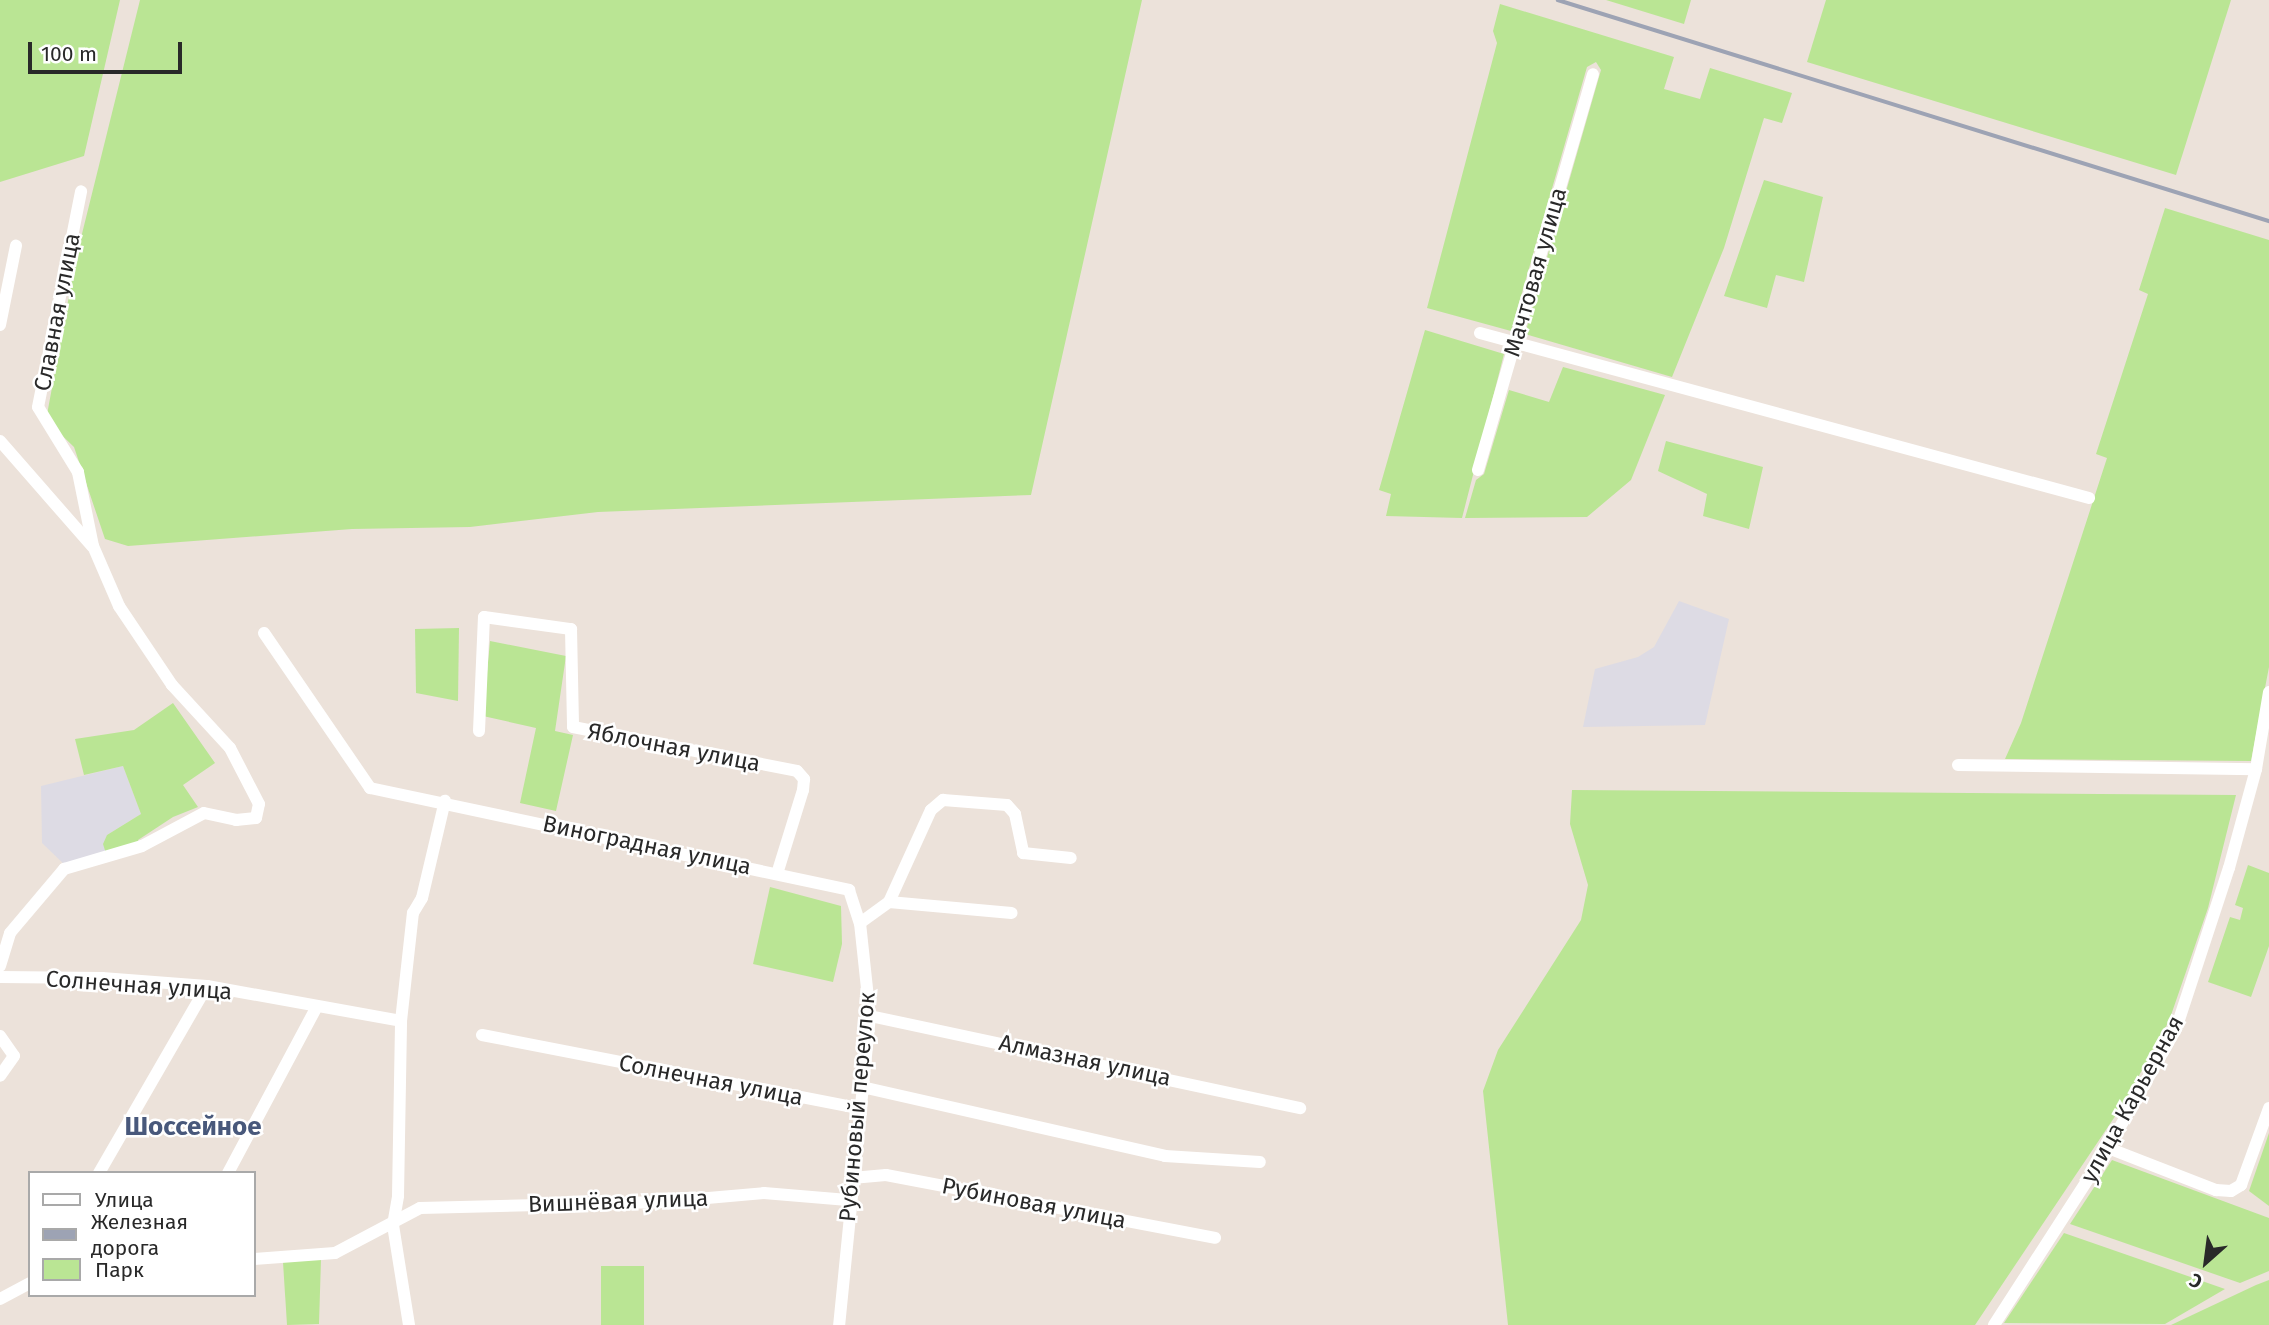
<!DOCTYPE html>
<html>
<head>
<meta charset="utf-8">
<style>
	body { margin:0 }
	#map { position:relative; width:2269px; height:1325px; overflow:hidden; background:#ece2da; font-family:"Fira Sans",sans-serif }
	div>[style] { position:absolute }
	.industrial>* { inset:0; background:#dddbe4 }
	.green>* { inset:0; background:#bae594; transform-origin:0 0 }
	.street>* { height:12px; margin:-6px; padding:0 6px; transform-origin:6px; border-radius:6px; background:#fff }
	.rail>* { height:3.5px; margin:-1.75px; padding:0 1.75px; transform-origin:1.75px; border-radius:1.75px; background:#9da3b4 }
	span { translate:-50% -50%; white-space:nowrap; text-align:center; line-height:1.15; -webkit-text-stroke:5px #fff; paint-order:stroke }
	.street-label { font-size:23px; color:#292929 }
	.quarter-label { font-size:26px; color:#48587b; font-weight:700 }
	.legend { position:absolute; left:28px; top:1171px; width:228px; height:126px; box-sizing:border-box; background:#fff; border:2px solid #a9a9a9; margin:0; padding:9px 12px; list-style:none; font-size:21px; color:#292929 }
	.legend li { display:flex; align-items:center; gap:14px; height:35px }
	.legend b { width:35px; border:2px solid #a9a9a9 }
	.north { position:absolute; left:2171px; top:1227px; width:70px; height:70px; -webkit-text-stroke:5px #fff; paint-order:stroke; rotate:208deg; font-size:19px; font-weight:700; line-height:28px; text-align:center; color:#292929 }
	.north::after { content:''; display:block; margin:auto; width:24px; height:32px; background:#292929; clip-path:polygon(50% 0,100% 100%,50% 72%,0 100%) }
	.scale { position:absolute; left:28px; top:42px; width:154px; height:32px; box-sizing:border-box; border:4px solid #292929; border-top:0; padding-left:9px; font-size:21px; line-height:24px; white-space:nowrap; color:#292929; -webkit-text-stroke:5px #fff; paint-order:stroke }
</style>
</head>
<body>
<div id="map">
	<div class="industrial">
		<i style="clip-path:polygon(1679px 601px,1729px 619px,1705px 725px,1583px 727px,1595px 669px,1638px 657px,1654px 647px)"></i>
		<i style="clip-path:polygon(123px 766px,141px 814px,107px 835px,107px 857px,68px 868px,42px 843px,41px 786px)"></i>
	</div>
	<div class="green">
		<i style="clip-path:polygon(0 0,120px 0,84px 156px,0 182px)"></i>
		<i style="clip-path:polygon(140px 0,1142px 0,1031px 495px,598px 512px,470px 527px,352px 529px,128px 546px,105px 539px,74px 447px,46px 420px,76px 258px)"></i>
		<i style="clip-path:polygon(1606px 0,1691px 0,1684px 24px)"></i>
		<i style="clip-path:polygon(1826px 0,2231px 0,2176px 175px,1807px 62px)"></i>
		<i style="clip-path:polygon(1500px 4px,1674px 57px,1664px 89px,1700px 99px,1710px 68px,1792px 93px,1782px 123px,1764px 118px,1724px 248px,1672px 377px,1525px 334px,1601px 70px,1596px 62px,1587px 67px,1511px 331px,1427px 308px,1497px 43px,1493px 31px)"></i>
		<i style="clip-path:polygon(1764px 180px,1823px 197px,1804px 282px,1776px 275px,1767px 308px,1724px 296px)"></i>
		<i style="clip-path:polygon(2165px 208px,2269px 240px,2269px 667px,2251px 761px,2005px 759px,2021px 723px,2107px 458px,2096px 454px,2148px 294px,2139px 290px)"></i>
		<i style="clip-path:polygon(1425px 330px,1504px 354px,1462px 518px,1386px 516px,1391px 494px,1379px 490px)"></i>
		<i style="clip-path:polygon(1563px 367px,1665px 395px,1631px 480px,1587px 517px,1465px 518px,1476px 480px,1484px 474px,1509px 390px,1549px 402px)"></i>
		<i style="clip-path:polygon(1666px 441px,1763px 467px,1749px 529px,1703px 516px,1707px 494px,1658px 471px)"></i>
		<i style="clip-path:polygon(459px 628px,458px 701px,416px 693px,415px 629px)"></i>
		<i style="clip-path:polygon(490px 641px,566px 656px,555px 731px,573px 735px,556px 811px,520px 803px,536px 728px,483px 716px)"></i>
		<i style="clip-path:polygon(173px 703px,215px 763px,183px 785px,198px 807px,173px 817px,138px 840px,139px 845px,107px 857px,103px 844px,107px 835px,141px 814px,123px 766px,84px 775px,75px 739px,134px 730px)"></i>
		<i style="clip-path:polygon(1572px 790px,2236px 795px,2208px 908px,2169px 1021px,2124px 1103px,1975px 1325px,1508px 1325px,1483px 1091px,1498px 1050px,1581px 920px,1588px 885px,1570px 824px)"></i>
		<i style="clip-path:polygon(2248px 865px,2269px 873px,2269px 946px,2251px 997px,2208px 982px,2230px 917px,2240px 920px,2243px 908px,2235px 905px)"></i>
		<i style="clip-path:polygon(770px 887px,841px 906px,842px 944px,833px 982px,753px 964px)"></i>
		<i style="clip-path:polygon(2269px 1133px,2269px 1206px,2249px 1191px)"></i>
		<i style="clip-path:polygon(2112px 1160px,2269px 1218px,2269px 1271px,2240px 1283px,2070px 1224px)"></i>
		<i style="clip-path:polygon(2064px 1233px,2159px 1266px,2225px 1289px,2165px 1324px,2004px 1323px)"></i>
		<i style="clip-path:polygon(321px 1259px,319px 1324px,287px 1325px,283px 1262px)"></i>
		<i style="left:601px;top:1266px;width:43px;height:59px"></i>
		<i style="clip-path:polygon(2269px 1280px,2269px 1325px,2171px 1325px,2256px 1285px)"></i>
	</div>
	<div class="street">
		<i style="left:0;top:325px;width:81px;rotate:-78.6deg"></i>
		<i style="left:1480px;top:333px;width:631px;rotate:15.16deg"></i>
		<i style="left:0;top:441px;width:140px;rotate:48.8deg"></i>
		<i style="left:1478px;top:470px;width:412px;rotate:-73.8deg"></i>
		<i style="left:264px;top:633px;width:188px;rotate:55.6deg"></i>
		<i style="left:370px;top:788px;width:490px;rotate:12deg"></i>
		<i style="left:849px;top:890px;width:35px;rotate:72deg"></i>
		<i style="left:860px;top:923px;width:94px;rotate:83.9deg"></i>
		<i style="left:870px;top:1016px;width:311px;rotate:95.7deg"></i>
		<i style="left:479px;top:731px;width:114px;rotate:-87.5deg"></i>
		<i style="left:484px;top:617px;width:88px;rotate:7.9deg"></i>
		<i style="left:571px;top:629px;width:98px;rotate:88.8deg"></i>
		<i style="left:573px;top:727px;width:228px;rotate:11.1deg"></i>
		<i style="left:797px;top:771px;width:11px;rotate:49deg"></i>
		<i style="left:804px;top:779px;width:11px;rotate:95deg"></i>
		<i style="left:803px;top:790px;width:88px;rotate:107.2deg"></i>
		<i style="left:1958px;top:765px;width:298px;rotate:0.8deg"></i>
		<i style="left:889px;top:902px;width:101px;rotate:-65.5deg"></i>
		<i style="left:931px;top:810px;width:16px;rotate:-40deg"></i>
		<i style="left:943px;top:800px;width:64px;rotate:4.5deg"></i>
		<i style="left:1007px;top:805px;width:12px;rotate:48deg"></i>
		<i style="left:1015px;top:814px;width:40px;rotate:78deg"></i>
		<i style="left:1023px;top:853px;width:48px;rotate:5.9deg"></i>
		<i style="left:860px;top:923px;width:36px;rotate:-36deg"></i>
		<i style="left:889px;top:902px;width:123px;rotate:5.1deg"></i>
		<i style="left:0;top:966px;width:34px;rotate:-73deg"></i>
		<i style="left:10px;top:933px;width:84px;rotate:-49.8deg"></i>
		<i style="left:64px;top:869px;width:81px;rotate:-16.4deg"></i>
		<i style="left:142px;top:846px;width:70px;rotate:-28deg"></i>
		<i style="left:204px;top:813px;width:33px;rotate:12deg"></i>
		<i style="left:236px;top:820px;width:20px;rotate:-6deg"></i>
		<i style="left:256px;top:818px;width:14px;rotate:-78deg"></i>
		<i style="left:259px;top:804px;width:63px;rotate:-117.4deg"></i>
		<i style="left:230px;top:748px;width:86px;rotate:-132.6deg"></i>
		<i style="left:172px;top:685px;width:95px;rotate:-123.9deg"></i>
		<i style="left:119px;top:606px;width:65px;rotate:-113.4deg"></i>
		<i style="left:93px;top:546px;width:76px;rotate:-101.5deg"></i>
		<i style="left:78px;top:472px;width:76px;rotate:-121.6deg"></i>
		<i style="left:38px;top:407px;width:220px;rotate:-78.7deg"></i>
		<i style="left:0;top:977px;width:102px;rotate:0.6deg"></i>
		<i style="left:102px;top:978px;width:105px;rotate:4.4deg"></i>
		<i style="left:207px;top:986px;width:197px;rotate:10.2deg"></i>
		<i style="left:870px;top:1016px;width:440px;rotate:12.1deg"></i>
		<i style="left:482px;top:1035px;width:382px;rotate:11deg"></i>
		<i style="left:0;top:1036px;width:24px;rotate:55deg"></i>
		<i style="left:14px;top:1056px;width:24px;rotate:125deg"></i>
		<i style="left:862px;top:1087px;width:311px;rotate:12.8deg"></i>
		<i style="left:1165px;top:1156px;width:95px;rotate:3.6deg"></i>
		<i style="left:2108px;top:1148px;width:116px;rotate:21.3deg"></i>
		<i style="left:2216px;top:1190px;width:15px;rotate:4deg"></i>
		<i style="left:2231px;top:1191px;width:12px;rotate:-31deg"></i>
		<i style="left:2241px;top:1185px;width:82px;rotate:-70deg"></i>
		<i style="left:99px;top:1173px;width:216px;rotate:-60deg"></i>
		<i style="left:228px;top:1173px;width:189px;rotate:-61.9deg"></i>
		<i style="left:852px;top:1178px;width:34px;rotate:-5deg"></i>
		<i style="left:886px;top:1175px;width:335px;rotate:10.8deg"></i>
		<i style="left:254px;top:1259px;width:81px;rotate:-4.2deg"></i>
		<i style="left:335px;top:1253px;width:96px;rotate:-27.9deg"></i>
		<i style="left:420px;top:1208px;width:242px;rotate:-1.4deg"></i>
		<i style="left:662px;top:1202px;width:102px;rotate:-5deg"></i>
		<i style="left:764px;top:1193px;width:84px;rotate:4.8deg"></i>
		<i style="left:0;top:1299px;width:34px;rotate:-28deg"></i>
		<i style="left:409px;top:1325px;width:101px;rotate:-99.1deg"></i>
		<i style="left:393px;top:1225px;width:29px;rotate:-80deg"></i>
		<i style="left:398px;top:1196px;width:175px;rotate:-89deg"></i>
		<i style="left:401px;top:1021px;width:109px;rotate:-83.7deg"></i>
		<i style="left:413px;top:913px;width:17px;rotate:-59deg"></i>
		<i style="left:422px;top:898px;width:100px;rotate:-76.7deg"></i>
		<i style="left:1994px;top:1325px;width:211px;rotate:-57.2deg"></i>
		<i style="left:2108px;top:1148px;width:137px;rotate:-60.3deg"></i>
		<i style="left:2176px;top:1029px;width:169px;rotate:-71.8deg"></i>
		<i style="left:2229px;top:868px;width:103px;rotate:-74.7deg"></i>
		<i style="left:2256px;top:769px;width:78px;rotate:-80.4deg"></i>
	</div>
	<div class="rail">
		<i style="left:1558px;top:0;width:745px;rotate:17.27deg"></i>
	</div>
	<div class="street-label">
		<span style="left:1535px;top:272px;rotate:-74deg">Мачтовая улица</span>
		<span style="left:57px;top:312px;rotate:-79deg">Славная улица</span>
		<span style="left:674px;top:747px;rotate:11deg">Яблочная улица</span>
		<span style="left:647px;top:845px;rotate:12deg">Виноградная улица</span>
		<span style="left:139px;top:985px;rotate:4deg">Солнечная улица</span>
		<span style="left:1085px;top:1060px;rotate:12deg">Алмазная улица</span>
		<span style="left:711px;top:1080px;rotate:11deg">Солнечная улица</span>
		<span style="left:2132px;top:1099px;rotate:-61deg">улица Карьерная</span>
		<span style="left:857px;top:1107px;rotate:-85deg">Рубиновый переулок</span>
		<span style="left:618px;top:1201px;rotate:-2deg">Вишнёвая улица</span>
		<span style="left:1034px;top:1203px;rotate:11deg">Рубиновая улица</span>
	</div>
	<div class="quarter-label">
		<span style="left:193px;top:1127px">Шоссейное</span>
	</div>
	<ul class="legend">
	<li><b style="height:9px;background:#fff"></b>Улица</li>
	<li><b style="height:9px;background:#9da3b4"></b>Железная дорога</li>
	<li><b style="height:19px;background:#bae594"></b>Парк</li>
	</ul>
	<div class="north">С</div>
	<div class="scale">100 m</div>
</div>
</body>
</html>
